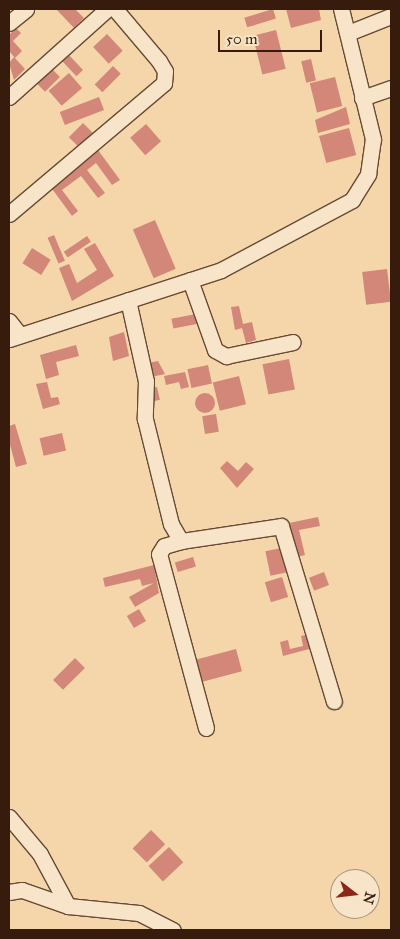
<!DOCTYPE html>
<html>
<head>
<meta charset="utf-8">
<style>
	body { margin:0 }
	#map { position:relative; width:400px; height:939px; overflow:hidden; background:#f4d6aa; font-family:"IM FELL Great Primer",serif }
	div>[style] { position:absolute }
	.building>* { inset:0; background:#d28778; transform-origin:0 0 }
	.round { border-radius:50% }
	.roads { filter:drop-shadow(1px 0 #664a34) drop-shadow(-1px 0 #664a34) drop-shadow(0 1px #664a34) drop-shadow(0 -1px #664a34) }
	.minor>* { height:15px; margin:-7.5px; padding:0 7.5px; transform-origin:7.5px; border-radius:7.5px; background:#f8e4c8 }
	span { translate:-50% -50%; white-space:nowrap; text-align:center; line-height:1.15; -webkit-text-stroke:4.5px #f8e4c8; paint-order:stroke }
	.frame { position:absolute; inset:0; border:10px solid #371c0d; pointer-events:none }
	.north { position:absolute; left:330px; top:869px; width:50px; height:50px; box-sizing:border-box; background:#f8e4c8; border:1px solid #ab947d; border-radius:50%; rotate:106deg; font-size:14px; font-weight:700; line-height:20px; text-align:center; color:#371c0d }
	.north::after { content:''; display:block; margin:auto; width:18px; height:22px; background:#8f2418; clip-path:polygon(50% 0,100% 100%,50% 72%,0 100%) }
	.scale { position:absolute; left:218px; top:30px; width:104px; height:22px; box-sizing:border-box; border:2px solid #371c0d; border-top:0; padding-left:6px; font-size:15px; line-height:18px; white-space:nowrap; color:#371c0d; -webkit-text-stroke:4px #f8e4c8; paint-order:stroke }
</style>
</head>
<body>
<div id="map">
	<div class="building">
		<i style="clip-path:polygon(56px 9px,75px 9px,84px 18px,74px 28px)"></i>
		<i style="left:273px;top:9px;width:10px;height:30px;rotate:73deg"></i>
		<i style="clip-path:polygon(286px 9px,319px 9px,321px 20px,291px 28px)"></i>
		<i style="clip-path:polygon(16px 28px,21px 33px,13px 41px,22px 51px,15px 58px,9px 51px,9px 35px)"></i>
		<i style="left:276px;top:30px;width:40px;height:24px;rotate:76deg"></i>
		<i style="left:107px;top:34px;width:23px;height:19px;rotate:47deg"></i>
		<i style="left:68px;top:54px;width:22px;height:9px;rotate:47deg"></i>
		<i style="clip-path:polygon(14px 57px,25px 69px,14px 80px,9px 63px)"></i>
		<i style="left:311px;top:59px;width:22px;height:10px;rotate:77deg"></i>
		<i style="left:113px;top:66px;width:11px;height:26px;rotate:45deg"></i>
		<i style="left:50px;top:67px;width:14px;height:21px;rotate:45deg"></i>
		<i style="left:69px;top:73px;width:20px;height:27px;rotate:49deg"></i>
		<i style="left:335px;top:77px;width:30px;height:26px;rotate:76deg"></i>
		<i style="left:99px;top:97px;width:14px;height:42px;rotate:69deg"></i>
		<i style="clip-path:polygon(346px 107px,350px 124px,318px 133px,315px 120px)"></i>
		<i style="left:83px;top:123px;width:14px;height:20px;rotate:45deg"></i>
		<i style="left:146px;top:124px;width:23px;height:21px;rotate:49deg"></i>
		<i style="left:349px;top:128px;width:28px;height:31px;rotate:75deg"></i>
		<i style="clip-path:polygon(98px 150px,120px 180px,112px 185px,96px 163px,87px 170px,105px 193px,98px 198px,81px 176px,62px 190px,78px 211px,72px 216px,50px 186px)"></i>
		<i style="left:155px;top:220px;width:53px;height:24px;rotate:67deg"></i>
		<i style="left:54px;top:235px;width:28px;height:7px;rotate:67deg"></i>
		<i style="left:87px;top:236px;width:7px;height:28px;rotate:56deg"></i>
		<i style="clip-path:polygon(95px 243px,114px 276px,72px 301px,59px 268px,69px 264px,77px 283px,97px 270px,84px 249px)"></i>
		<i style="left:32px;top:248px;width:22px;height:18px;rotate:32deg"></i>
		<i style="left:387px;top:269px;width:33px;height:25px;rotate:83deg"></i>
		<i style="clip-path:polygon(239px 306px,243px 324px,252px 322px,256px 340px,246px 343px,242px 328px,235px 330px,231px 307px)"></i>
		<i style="left:196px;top:314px;width:10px;height:25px;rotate:79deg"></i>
		<i style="clip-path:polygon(124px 332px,129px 356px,113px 361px,109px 337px)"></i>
		<i style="clip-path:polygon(76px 345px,79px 356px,56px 362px,59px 375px,46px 379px,40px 355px)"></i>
		<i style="left:289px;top:359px;width:31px;height:27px;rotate:79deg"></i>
		<i style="clip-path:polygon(158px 361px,165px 374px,151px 377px,148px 363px)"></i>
		<i style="left:208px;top:365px;width:19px;height:21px;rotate:78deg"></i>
		<i style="clip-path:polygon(185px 372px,189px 387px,181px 389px,179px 382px,166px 385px,164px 376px)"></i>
		<i style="left:239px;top:376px;width:29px;height:27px;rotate:76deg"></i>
		<i style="clip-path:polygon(47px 382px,51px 398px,58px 397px,60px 404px,43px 409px,36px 384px)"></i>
		<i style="left:157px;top:387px;width:13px;height:9px;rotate:77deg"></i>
		<i class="round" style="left:195px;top:393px;width:20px;height:20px"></i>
		<i style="left:216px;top:414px;width:18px;height:14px;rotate:81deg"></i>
		<i style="clip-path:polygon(15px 424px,27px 464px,16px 467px,9px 441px,9px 426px)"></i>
		<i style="left:62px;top:433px;width:18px;height:23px;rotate:77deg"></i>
		<i style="clip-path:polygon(227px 461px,238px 471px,246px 462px,254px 469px,237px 488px,220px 468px)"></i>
		<i style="clip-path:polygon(318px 517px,320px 526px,299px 530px,305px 555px,297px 557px,289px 523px)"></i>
		<i style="left:281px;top:548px;width:25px;height:16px;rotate:78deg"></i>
		<i style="left:193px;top:557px;width:10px;height:19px;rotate:73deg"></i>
		<i style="clip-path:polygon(154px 565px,159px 593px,135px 607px,129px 597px,154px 583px,142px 586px,140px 579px,105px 587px,103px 578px)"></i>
		<i style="left:324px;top:572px;width:14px;height:16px;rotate:69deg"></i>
		<i style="left:282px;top:577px;width:21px;height:18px;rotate:73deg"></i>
		<i style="left:139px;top:609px;width:14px;height:14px;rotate:60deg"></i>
		<i style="clip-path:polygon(310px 634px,313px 648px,283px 656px,280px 642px,288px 640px,290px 649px,303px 646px,301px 636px)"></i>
		<i style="left:236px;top:649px;width:23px;height:41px;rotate:75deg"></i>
		<i style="left:75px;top:658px;width:14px;height:31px;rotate:45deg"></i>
		<i style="left:151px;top:830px;width:20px;height:26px;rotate:45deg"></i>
		<i style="left:169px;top:847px;width:21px;height:28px;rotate:47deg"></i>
	</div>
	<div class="roads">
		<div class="minor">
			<i style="left:9px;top:23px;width:22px;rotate:-39deg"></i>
			<i style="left:348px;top:33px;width:46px;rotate:-21.6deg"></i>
			<i style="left:9px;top:97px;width:132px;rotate:-41.9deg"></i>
			<i style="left:362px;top:98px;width:31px;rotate:-19deg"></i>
			<i style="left:9px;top:214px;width:203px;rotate:-40.2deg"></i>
			<i style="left:164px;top:83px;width:12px;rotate:-85deg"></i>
			<i style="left:165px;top:71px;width:12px;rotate:-121deg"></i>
			<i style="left:159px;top:61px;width:68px;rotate:-130.2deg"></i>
			<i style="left:190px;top:280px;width:74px;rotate:70.3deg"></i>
			<i style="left:215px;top:350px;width:13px;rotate:29deg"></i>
			<i style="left:226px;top:356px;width:68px;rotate:-11.8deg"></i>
			<i style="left:128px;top:300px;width:83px;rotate:77.5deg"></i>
			<i style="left:146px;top:381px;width:38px;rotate:92deg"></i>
			<i style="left:145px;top:419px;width:108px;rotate:76.1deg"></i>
			<i style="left:171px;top:524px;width:20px;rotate:60deg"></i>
			<i style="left:9px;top:321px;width:18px;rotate:52deg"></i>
			<i style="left:9px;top:339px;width:223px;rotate:-18deg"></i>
			<i style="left:221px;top:270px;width:149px;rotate:-28.1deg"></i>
			<i style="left:352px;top:200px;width:31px;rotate:-58deg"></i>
			<i style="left:368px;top:174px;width:35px;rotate:-82deg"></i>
			<i style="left:373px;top:139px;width:134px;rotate:-103.8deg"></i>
			<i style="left:206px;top:728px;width:180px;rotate:-105.1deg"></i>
			<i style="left:159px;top:554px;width:9px;rotate:-58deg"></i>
			<i style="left:164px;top:546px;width:18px;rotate:-16deg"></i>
			<i style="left:181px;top:541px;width:101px;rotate:-8.5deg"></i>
			<i style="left:281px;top:526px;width:183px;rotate:73.2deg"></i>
			<i style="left:9px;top:817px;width:48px;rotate:50deg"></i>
			<i style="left:40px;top:854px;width:59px;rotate:61.7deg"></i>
			<i style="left:9px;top:892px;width:13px;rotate:-9deg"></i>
			<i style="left:22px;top:890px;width:49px;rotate:19.2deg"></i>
			<i style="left:68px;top:906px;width:71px;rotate:5.6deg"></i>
			<i style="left:139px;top:913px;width:38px;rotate:27deg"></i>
		</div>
	</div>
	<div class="frame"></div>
	<div class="north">N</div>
	<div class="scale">50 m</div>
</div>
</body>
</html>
